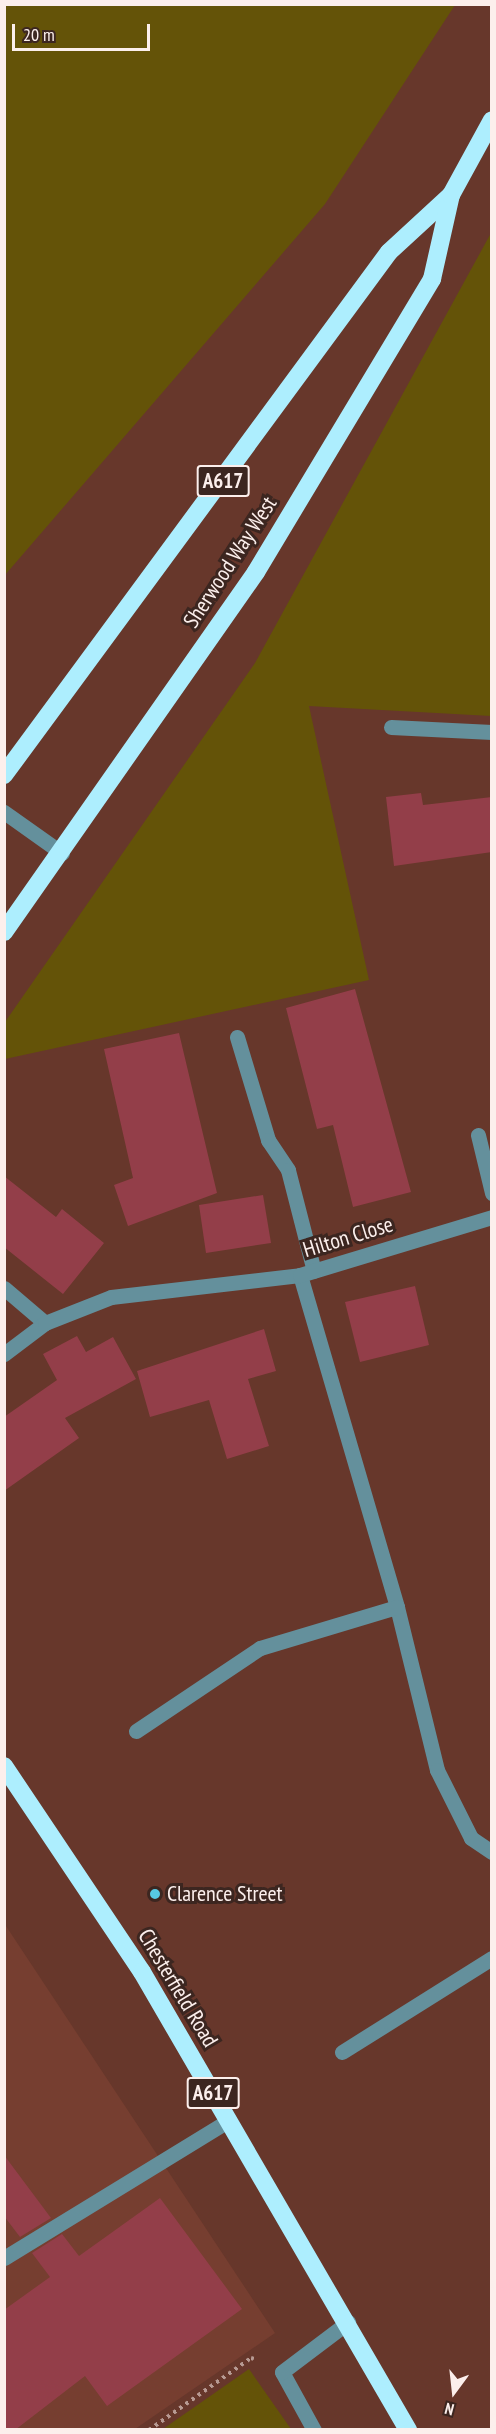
<!DOCTYPE html>
<html>
<head>
<meta charset="utf-8">
<style>
	body { margin:0 }
	#map { position:relative; width:496px; height:2434px; overflow:hidden; background:#67372b; font-family:"PT Sans Narrow",sans-serif }
	div>[style] { position:absolute }
	.built>* { inset:0; background:#763e30 }
	.green>* { inset:0; background:#645308 }
	.building>* { inset:0; background:#933e49 }
	.path>* { height:4px; margin-top:-2px; transform-origin:0; background:repeating-linear-gradient(90deg,#b79a93 0 3px,transparent 0 7.5px) }
	.minor>* { height:15px; margin:-7.5px; padding:0 7.5px; transform-origin:7.5px; border-radius:7.5px; background:#64909c }
	.highway>* { height:18px; margin:-9px; padding:0 9px; transform-origin:9px; border-radius:9px; background:#adeefe }
	.dots>* { width:16px; height:16px; translate:-50% -50%; box-sizing:border-box; border:3px solid #3c2620; border-radius:50% }
	span { translate:-50% -50%; white-space:nowrap; text-align:center; line-height:1.15; -webkit-text-stroke:6px #3c2620; paint-order:stroke }
	.shield-label span { padding:2px 4px; background:#3c2620; border:2px solid; border-radius:4px; -webkit-text-stroke-width:0 }
	.shield-label { font-size:21px; color:#fcefec; font-weight:700 }
	.street-label { font-size:22px; color:#fcefec }
	.poi-label { font-size:22px; color:#fcefec }
	.left { translate:0 -50%; text-align:left }
	.frame { position:absolute; inset:0; border:6px solid #fcefec; pointer-events:none }
	.north { position:absolute; left:424px; top:2362px; width:60px; height:60px; -webkit-text-stroke:4px #3c2620; paint-order:stroke; rotate:195deg; font-size:16px; font-weight:700; line-height:24px; text-align:center; color:#fcefec }
	.north::after { content:''; display:block; margin:auto; width:21px; height:27px; background:#fcefec; clip-path:polygon(50% 0,100% 100%,50% 72%,0 100%) }
	.scale { position:absolute; left:12px; top:24px; width:138px; height:27px; box-sizing:border-box; border:3px solid #fcefec; border-top:0; padding-left:8px; font-size:18px; line-height:21px; white-space:nowrap; color:#fcefec; -webkit-text-stroke:4px #3c2620; paint-order:stroke }
</style>
</head>
<body>
<div id="map">
	<div class="built">
		<i style="clip-path:polygon(4px 1923px,275px 2333px,135px 2429px,5px 2429px)"></i>
	</div>
	<div class="green">
		<i style="clip-path:polygon(5px 4px,455px 5px,325px 204px,5px 575px)"></i>
		<i style="clip-path:polygon(491px 233px,491px 716px,309px 706px,369px 980px,5px 1059px,5px 1022px,255px 663px)"></i>
		<i style="clip-path:polygon(249px 2369px,291px 2429px,163px 2429px)"></i>
	</div>
	<div class="building">
		<i style="clip-path:polygon(421px 793px,423px 805px,492px 797px,492px 852px,394px 866px,386px 797px)"></i>
		<i style="clip-path:polygon(355px 989px,411px 1192px,353px 1207px,333px 1125px,317px 1129px,286px 1008px)"></i>
		<i style="clip-path:polygon(179px 1033px,217px 1193px,128px 1226px,114px 1185px,133px 1178px,104px 1049px)"></i>
		<i style="clip-path:polygon(4px 1176px,56px 1217px,62px 1209px,104px 1243px,63px 1294px,4px 1247px)"></i>
		<i style="clip-path:polygon(263px 1195px,271px 1243px,206px 1253px,199px 1205px)"></i>
		<i style="clip-path:polygon(415px 1286px,429px 1345px,360px 1362px,345px 1302px)"></i>
		<i style="clip-path:polygon(264px 1329px,276px 1371px,248px 1379px,269px 1446px,227px 1459px,209px 1400px,150px 1417px,137px 1371px)"></i>
		<i style="clip-path:polygon(77px 1336px,86px 1352px,113px 1337px,136px 1379px,65px 1418px,79px 1438px,4px 1491px,4px 1417px,57px 1380px,43px 1354px)"></i>
		<i style="clip-path:polygon(4px 2155px,51px 2218px,20px 2237px,4px 2216px)"></i>
		<i style="clip-path:polygon(160px 2198px,242px 2309px,107px 2406px,85px 2376px,15px 2430px,4px 2430px,4px 2310px,50px 2277px,32px 2253px,62px 2234px,79px 2256px)"></i>
	</div>
	<div class="path">
		<i style="left:149px;top:2430px;width:125px;rotate:-35.2deg"></i>
		<i style="left:251px;top:2358px;width:3px;rotate:18deg"></i>
	</div>
	<div class="minor">
		<i style="left:391px;top:727px;width:101px;rotate:2.8deg"></i>
		<i style="left:4px;top:812px;width:71px;rotate:35.3deg"></i>
		<i style="left:237px;top:1037px;width:108px;rotate:73.2deg"></i>
		<i style="left:268px;top:1140px;width:36px;rotate:56deg"></i>
		<i style="left:288px;top:1170px;width:104px;rotate:75.6deg"></i>
		<i style="left:478px;top:1135px;width:60px;rotate:76.4deg"></i>
		<i style="left:300px;top:1275px;width:346px;rotate:73.7deg"></i>
		<i style="left:397px;top:1607px;width:168px;rotate:76.2deg"></i>
		<i style="left:437px;top:1770px;width:76px;rotate:63.4deg"></i>
		<i style="left:471px;top:1838px;width:25px;rotate:34deg"></i>
		<i style="left:4px;top:1288px;width:54px;rotate:40.5deg"></i>
		<i style="left:4px;top:1354px;width:51px;rotate:-37.1deg"></i>
		<i style="left:45px;top:1323px;width:71px;rotate:-21.5deg"></i>
		<i style="left:111px;top:1297px;width:190px;rotate:-6.6deg"></i>
		<i style="left:300px;top:1275px;width:201px;rotate:-16.8deg"></i>
		<i style="left:136px;top:1731px;width:149px;rotate:-33.8deg"></i>
		<i style="left:260px;top:1648px;width:143px;rotate:-16.7deg"></i>
		<i style="left:342px;top:2052px;width:177px;rotate:-32.1deg"></i>
		<i style="left:4px;top:2258px;width:264px;rotate:-31.5deg"></i>
		<i style="left:314px;top:2430px;width:66px;rotate:-118.9deg"></i>
		<i style="left:282px;top:2372px;width:83px;rotate:-37.1deg"></i>
	</div>
	<div class="highway">
		<i style="left:4px;top:775px;width:649px;rotate:-53.64deg"></i>
		<i style="left:389px;top:252px;width:84px;rotate:-42.6deg"></i>
		<i style="left:4px;top:932px;width:439px;rotate:-55deg"></i>
		<i style="left:256px;top:572px;width:342px;rotate:-59deg"></i>
		<i style="left:432px;top:279px;width:86px;rotate:-77.3deg"></i>
		<i style="left:451px;top:195px;width:85px;rotate:-61.3deg"></i>
		<i style="left:4px;top:1766px;width:248px;rotate:56.2deg"></i>
		<i style="left:142px;top:1972px;width:530px;rotate:59.85deg"></i>
	</div>
	<div class="dots">
		<i style="left:155px;top:1894px;background:#57c9e3"></i>
	</div>
	<div class="shield-label">
		<span style="left:223px;top:481px">A617</span>
		<span style="left:213px;top:2093px">A617</span>
	</div>
	<div class="street-label">
		<span style="left:230px;top:562px;rotate:-57deg">Sherwood Way West</span>
		<span style="left:348px;top:1237px;rotate:-17deg">Hilton Close</span>
		<span style="left:178px;top:1988px;rotate:59deg">Chesterfield Road</span>
	</div>
	<div class="poi-label">
		<span class="left" style="left:167px;top:1894px">Clarence Street</span>
	</div>
	<div class="frame"></div>
	<div class="north">N</div>
	<div class="scale">20 m</div>
</div>
</body>
</html>
